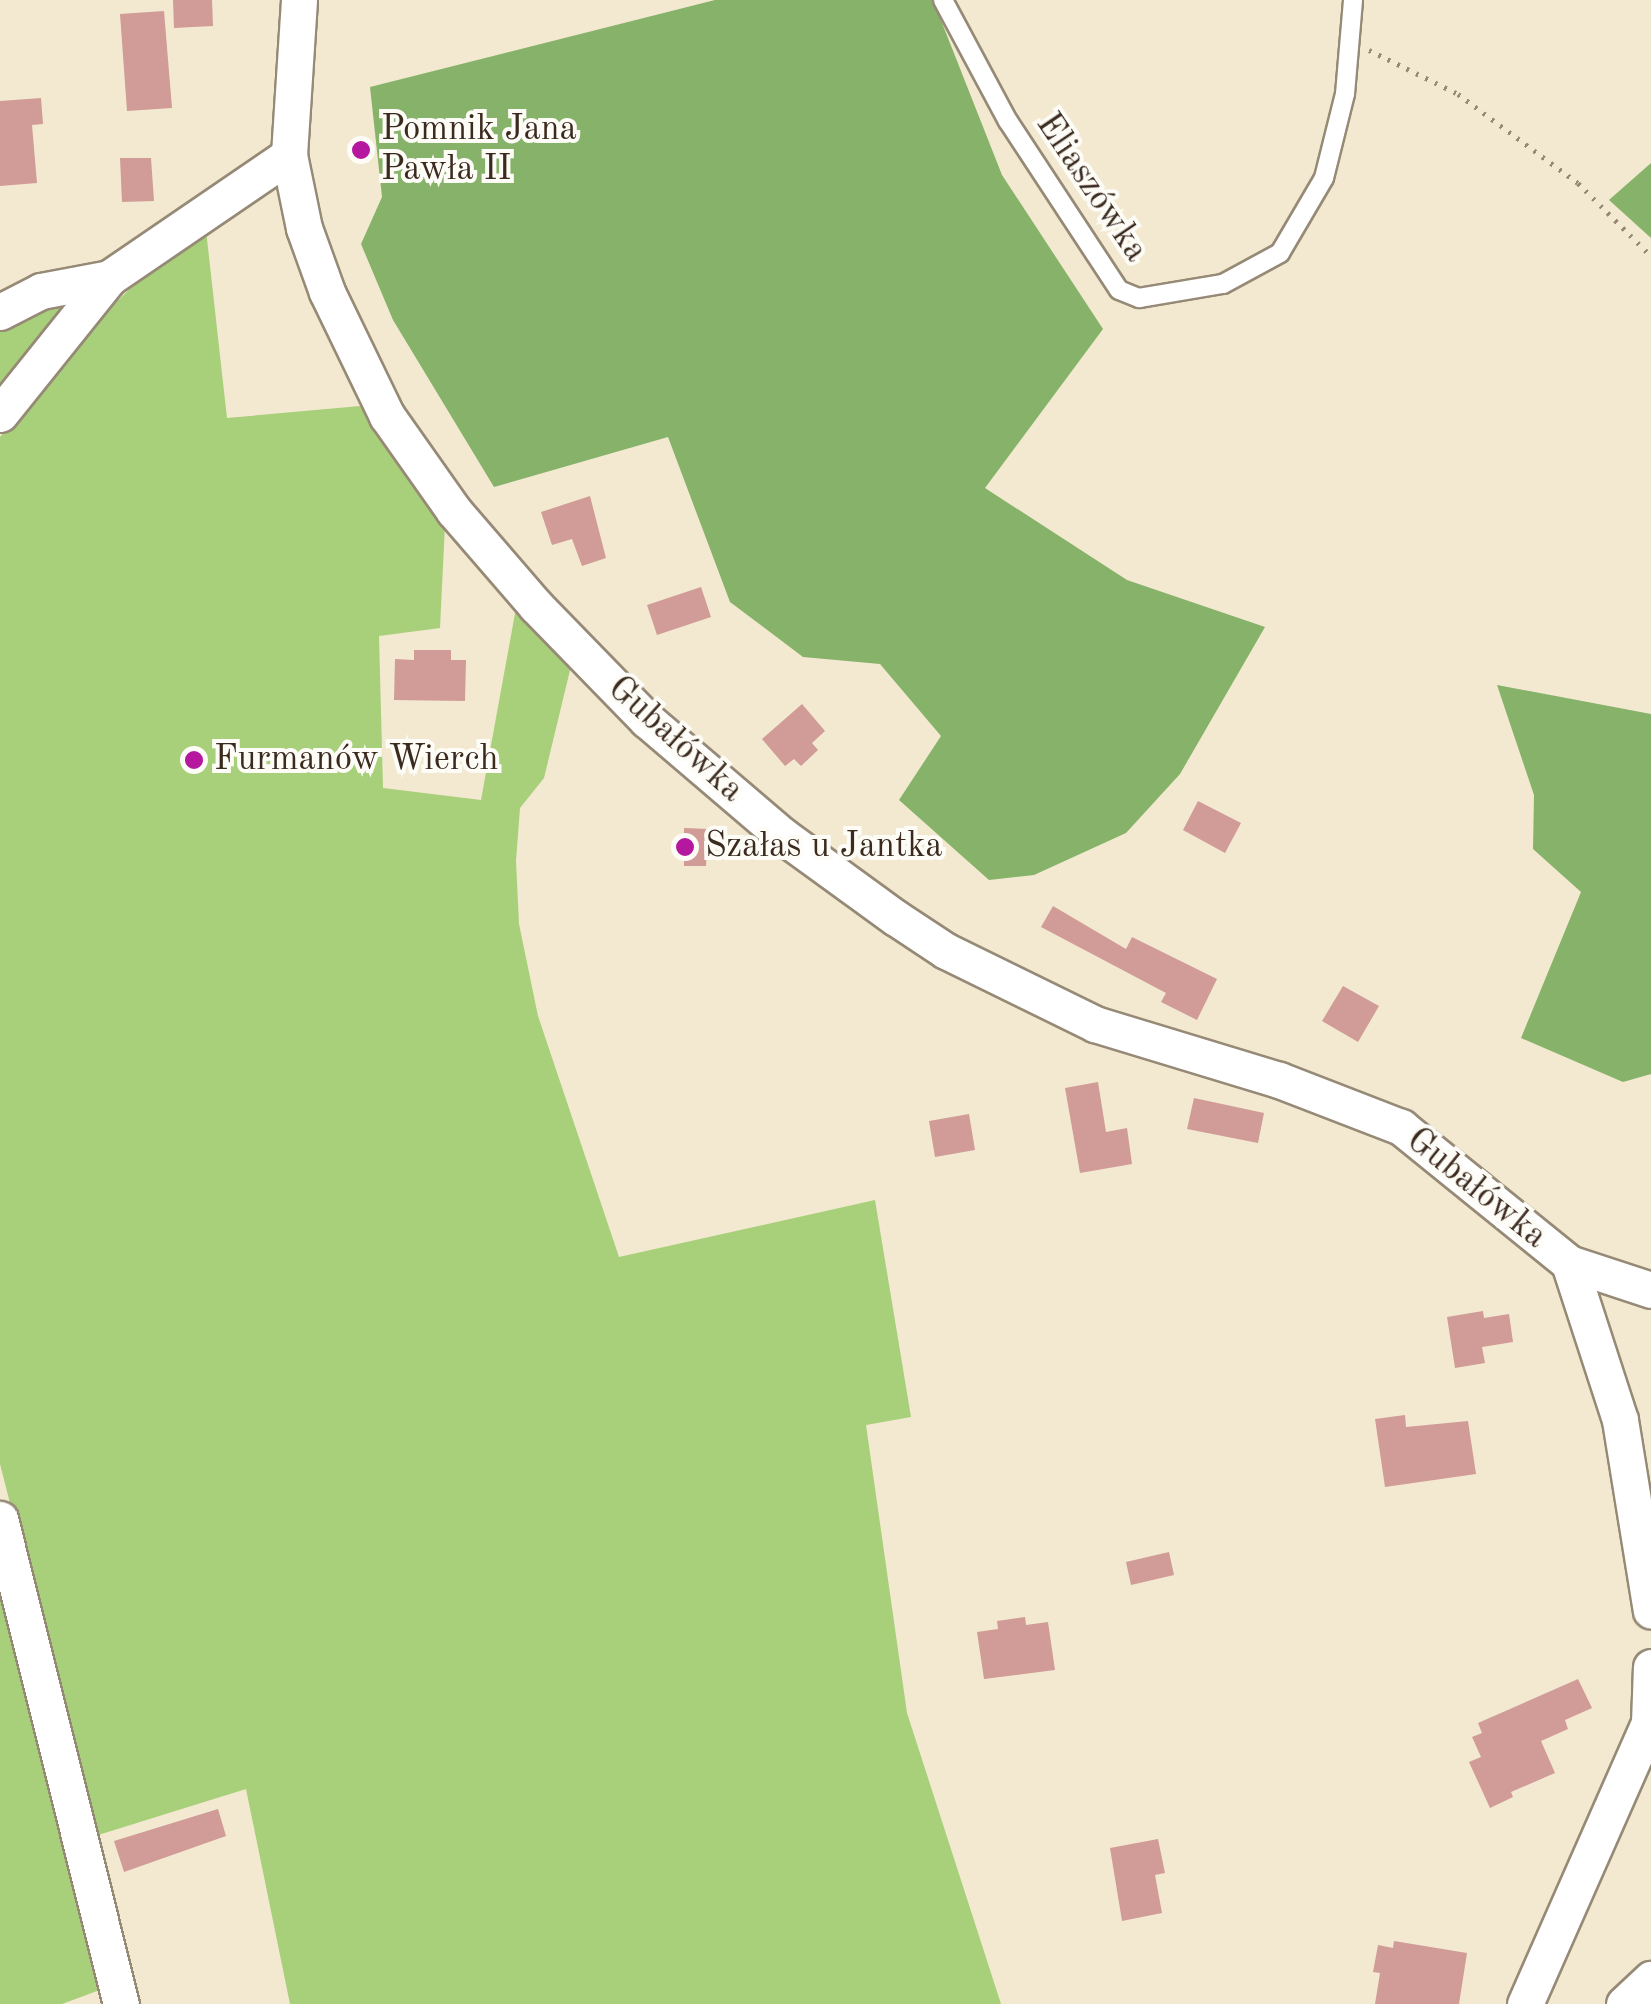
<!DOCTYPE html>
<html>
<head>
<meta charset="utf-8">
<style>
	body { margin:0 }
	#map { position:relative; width:1651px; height:2004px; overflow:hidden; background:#f2e9d0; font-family:"Old Standard TT",serif }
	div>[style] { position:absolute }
	.green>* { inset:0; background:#a8cf79 }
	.forest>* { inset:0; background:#86b269 }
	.building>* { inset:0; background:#d19b97 }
	.path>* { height:5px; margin-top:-2.5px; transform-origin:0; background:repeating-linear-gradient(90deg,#968a77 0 2.5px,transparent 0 10.5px) }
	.roads { filter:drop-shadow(2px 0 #968a77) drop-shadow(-2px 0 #968a77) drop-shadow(0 2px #968a77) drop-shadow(0 -2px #968a77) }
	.lane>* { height:18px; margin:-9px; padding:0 9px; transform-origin:9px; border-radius:9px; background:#fff }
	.street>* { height:35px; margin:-17.5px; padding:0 17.5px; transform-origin:17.5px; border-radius:17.5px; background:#fff }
	.dots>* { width:28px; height:28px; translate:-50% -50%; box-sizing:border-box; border:5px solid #fdfcf7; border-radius:50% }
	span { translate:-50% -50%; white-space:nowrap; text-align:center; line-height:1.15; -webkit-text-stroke:8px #fdfcf7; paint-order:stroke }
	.poi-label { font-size:35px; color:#3b2a1e }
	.left { translate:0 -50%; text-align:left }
	.street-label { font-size:35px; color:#3b2a1e }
</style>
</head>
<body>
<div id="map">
	<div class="green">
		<i style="clip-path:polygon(206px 230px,227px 418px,360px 406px,445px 525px,440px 628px,379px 636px,383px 788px,481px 800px,516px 608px,571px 666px,544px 778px,520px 808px,516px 861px,519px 924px,538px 1016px,619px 1257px,875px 1200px,911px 1417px,866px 1425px,907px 1713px,1001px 2004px,290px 2004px,246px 1789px,95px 1836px,0 1464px,0 437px,90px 327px,158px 262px)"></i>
		<i style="clip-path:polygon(63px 298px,64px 308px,0 383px,0 322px)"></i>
		<i style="clip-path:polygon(0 1560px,105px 1988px,62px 2004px,0 2004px)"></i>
	</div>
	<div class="forest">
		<i style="clip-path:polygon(715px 0,933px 0,1002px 175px,1103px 329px,985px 488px,1127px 580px,1265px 627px,1180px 774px,1126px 833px,1034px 875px,989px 880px,899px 800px,941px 736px,880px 664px,803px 657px,730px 602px,668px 437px,494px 487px,393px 320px,361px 244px,382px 197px,370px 87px)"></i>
		<i style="clip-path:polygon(1651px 163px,1651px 238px,1609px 200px)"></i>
		<i style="clip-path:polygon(1497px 685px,1651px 714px,1651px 1074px,1623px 1082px,1521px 1038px,1581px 892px,1533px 849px,1534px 795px)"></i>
	</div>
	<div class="building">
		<i style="clip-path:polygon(173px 0,212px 0,213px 26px,174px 28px)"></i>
		<i style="clip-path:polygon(164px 11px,172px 108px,127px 111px,120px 14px)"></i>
		<i style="clip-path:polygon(41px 98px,43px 124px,32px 125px,37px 183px,0 186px,0 101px)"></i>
		<i style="clip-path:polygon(120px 158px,151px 158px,154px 201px,122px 202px)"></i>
		<i style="clip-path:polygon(590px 496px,606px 558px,582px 566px,572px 539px,552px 545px,541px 512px)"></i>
		<i style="clip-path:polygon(701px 587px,711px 617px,657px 635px,647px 605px)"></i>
		<i style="clip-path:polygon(414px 650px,451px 650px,451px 660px,466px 660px,465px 701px,394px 700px,395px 659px,414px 660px)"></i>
		<i style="clip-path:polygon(802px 704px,825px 731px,812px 743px,818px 750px,801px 766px,794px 759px,785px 766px,762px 739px)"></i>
		<i style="clip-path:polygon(1198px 801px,1241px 823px,1225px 853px,1183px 830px)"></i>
		<i style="clip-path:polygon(684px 828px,708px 829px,706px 866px,684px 866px)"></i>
		<i style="clip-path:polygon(1053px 906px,1126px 949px,1132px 937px,1217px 979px,1197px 1020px,1161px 1002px,1166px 993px,1041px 927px)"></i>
		<i style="clip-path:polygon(1343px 986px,1379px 1006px,1358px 1042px,1322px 1021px)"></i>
		<i style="clip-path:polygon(1098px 1082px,1106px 1132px,1127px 1128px,1132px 1164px,1080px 1173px,1065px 1088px)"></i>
		<i style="clip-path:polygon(1194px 1098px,1264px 1113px,1258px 1143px,1187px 1129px)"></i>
		<i style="clip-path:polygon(969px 1114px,975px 1150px,935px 1157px,929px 1121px)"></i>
		<i style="clip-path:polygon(1483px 1311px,1484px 1318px,1509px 1314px,1513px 1342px,1482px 1347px,1485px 1363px,1455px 1368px,1447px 1317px)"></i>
		<i style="clip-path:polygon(1405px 1415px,1406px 1427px,1468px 1421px,1476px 1474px,1385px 1487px,1375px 1419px)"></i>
		<i style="clip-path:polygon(1169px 1552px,1174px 1575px,1131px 1585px,1126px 1562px)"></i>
		<i style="clip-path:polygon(1025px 1617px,1026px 1625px,1048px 1622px,1055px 1670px,984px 1679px,977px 1632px,998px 1629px,997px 1621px)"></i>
		<i style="clip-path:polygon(1578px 1679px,1592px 1708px,1565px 1720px,1568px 1729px,1541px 1741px,1555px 1773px,1511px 1792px,1513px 1797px,1490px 1808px,1469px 1762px,1481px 1757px,1472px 1737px,1482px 1733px,1478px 1723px)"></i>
		<i style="clip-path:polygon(218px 1809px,226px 1836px,124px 1872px,114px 1841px)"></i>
		<i style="clip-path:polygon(1158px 1839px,1165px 1873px,1155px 1875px,1162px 1913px,1122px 1921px,1110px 1848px)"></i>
		<i style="clip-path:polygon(1394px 1941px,1467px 1953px,1459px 2004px,1375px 2004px,1380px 1973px,1373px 1972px,1378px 1945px,1393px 1948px)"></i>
	</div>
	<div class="path">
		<i style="left:1369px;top:50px;width:99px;rotate:26.3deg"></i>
		<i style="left:1458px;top:94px;width:149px;rotate:36.6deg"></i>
		<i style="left:1578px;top:183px;width:103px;rotate:45deg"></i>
	</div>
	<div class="roads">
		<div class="lane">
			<i style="left:943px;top:0;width:137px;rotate:61.8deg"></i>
			<i style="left:1008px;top:121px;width:202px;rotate:56.7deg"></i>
			<i style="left:1119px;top:290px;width:22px;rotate:22deg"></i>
			<i style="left:1139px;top:298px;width:85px;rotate:-9.5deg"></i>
			<i style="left:1223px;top:284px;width:65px;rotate:-28.5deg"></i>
			<i style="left:1280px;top:253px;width:87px;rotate:-59.6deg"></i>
			<i style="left:1324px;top:178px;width:87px;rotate:-76deg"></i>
			<i style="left:1345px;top:94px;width:94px;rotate:-85.1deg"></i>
		</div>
		<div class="street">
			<i style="left:299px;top:0;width:155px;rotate:93.7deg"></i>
			<i style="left:289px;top:155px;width:75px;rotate:78.4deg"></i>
			<i style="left:304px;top:228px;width:68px;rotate:70.2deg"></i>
			<i style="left:327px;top:292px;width:138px;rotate:64.2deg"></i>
			<i style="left:387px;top:416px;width:116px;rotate:54.8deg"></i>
			<i style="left:454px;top:511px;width:125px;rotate:49.2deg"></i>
			<i style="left:536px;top:606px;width:159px;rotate:45.8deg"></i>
			<i style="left:647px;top:720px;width:179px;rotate:40.5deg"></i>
			<i style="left:783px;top:836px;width:140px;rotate:36deg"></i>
			<i style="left:896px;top:918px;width:60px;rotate:33.4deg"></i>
			<i style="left:946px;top:951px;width:166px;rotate:26.1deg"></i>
			<i style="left:1095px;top:1024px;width:192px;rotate:16.9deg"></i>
			<i style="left:1279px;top:1080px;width:131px;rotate:21.1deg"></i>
			<i style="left:1401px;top:1127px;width:216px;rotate:39deg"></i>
			<i style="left:1569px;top:1263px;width:165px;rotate:72deg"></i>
			<i style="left:1620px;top:1420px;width:193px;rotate:80.8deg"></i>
			<i style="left:0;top:312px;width:46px;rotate:-27.1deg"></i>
			<i style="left:41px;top:291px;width:69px;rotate:-10.8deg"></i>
			<i style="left:0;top:414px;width:174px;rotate:-51.3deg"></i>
			<i style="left:109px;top:278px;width:218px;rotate:-34.3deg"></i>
			<i style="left:1569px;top:1263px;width:86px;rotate:18.2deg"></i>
			<i style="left:0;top:1519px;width:500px;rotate:76deg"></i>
			<i style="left:1525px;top:2004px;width:307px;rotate:-66.2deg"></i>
			<i style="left:1649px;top:1723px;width:56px;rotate:-88deg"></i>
			<i style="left:1624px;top:2004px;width:37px;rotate:-43deg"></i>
		</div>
	</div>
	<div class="dots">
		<i style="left:361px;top:150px;background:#b5179e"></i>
		<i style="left:194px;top:760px;background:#b5179e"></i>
		<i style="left:685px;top:847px;background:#b5179e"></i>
	</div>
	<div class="poi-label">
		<span class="left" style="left:381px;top:150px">Pomnik Jana<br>Pawła II</span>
		<span class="left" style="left:214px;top:760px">Furmanów Wierch</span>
		<span class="left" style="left:705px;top:847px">Szałas u Jantka</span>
	</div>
	<div class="street-label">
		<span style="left:1091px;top:188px;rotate:56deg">Eliaszówka</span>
		<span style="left:675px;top:740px;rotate:42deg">Gubałówka</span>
		<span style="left:1476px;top:1189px;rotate:39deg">Gubałówka</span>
	</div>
</div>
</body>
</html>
